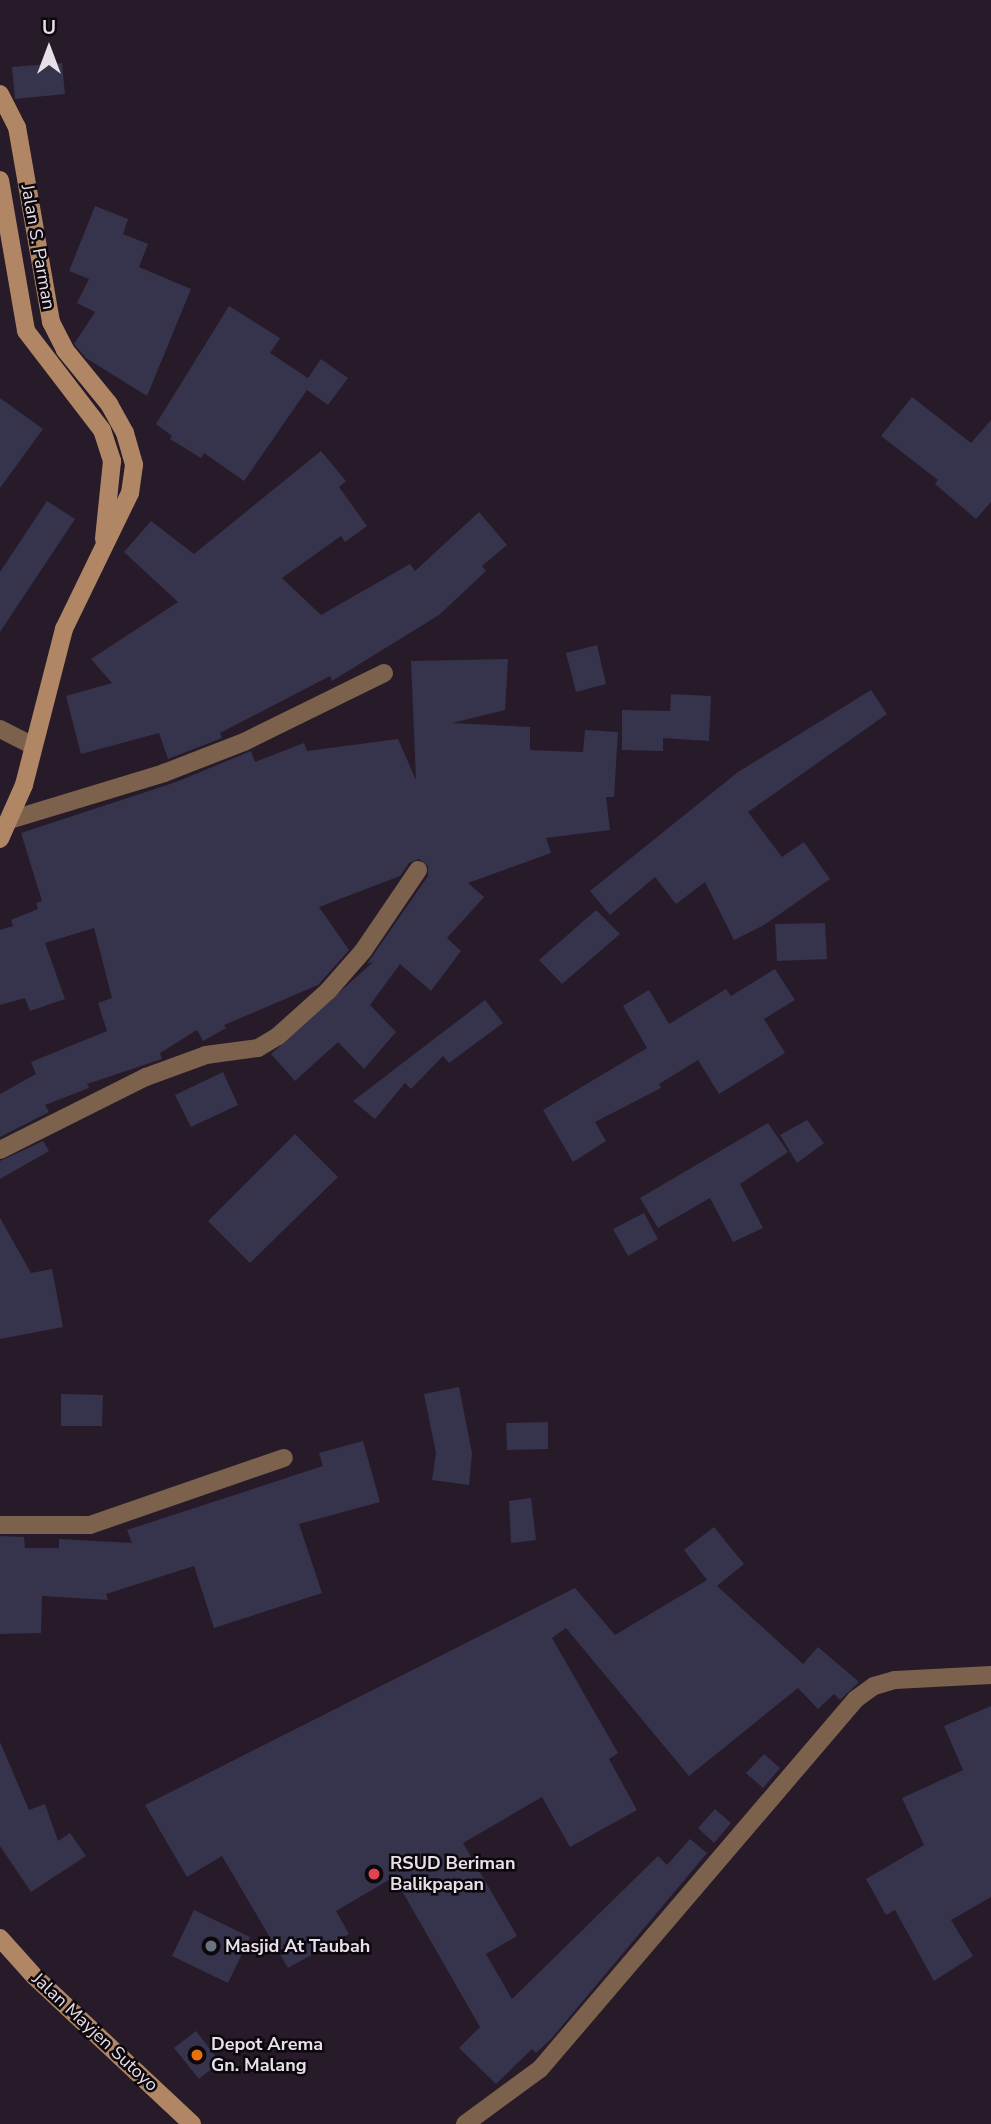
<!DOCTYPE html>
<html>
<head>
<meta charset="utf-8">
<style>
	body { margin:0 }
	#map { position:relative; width:991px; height:2124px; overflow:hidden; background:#271b29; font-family:"Nunito Sans",sans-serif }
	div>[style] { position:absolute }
	.building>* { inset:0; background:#36334c }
	.minor>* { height:18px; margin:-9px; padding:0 9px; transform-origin:9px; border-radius:9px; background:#7c614c }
	.secondary>* { height:18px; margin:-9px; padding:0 9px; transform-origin:9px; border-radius:9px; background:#b18664 }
	.dots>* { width:19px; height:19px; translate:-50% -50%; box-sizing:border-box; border:4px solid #0d080e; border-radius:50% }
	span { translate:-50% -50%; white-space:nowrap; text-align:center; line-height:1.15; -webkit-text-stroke:5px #0d080e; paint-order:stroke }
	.street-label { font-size:18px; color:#e8e0e9 }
	.poi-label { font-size:18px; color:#e8e0e9; font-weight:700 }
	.left { translate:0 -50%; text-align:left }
	.north { position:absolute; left:14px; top:14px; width:70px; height:70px; -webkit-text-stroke:5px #0d080e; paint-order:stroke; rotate:0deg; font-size:19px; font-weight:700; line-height:28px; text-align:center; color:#e8e0e9 }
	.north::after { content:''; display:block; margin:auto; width:24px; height:32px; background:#e8e0e9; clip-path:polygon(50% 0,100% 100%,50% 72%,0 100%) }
</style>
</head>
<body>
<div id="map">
	<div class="building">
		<i style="clip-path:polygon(62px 63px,65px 94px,15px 99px,12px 67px)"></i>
		<i style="clip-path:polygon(95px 206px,128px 219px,123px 234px,148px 244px,139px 267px,191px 289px,147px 396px,86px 358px,74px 344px,95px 312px,77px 303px,89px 279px,69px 271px)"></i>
		<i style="clip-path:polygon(229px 306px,280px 338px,270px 353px,308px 378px,321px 359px,348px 378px,328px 405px,307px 390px,244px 481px,204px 453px,201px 458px,170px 439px,172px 436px,156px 424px)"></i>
		<i style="clip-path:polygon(912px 397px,971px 443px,991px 420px,991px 502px,976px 519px,935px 484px,938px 480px,881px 436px)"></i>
		<i style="clip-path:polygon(0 398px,43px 429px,0 488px)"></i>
		<i style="clip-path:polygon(321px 451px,346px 481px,339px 487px,367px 526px,345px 542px,341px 536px,282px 578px,321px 615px,410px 564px,415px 571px,479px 512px,507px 545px,482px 566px,486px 571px,439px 615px,332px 681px,330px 676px,220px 733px,222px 738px,168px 759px,159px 733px,81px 754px,66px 696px,112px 683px,91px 659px,178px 602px,124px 552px,151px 521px,194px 554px)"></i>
		<i style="clip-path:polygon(47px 501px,75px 519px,0 632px,0 572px)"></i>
		<i style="clip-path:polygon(597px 645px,606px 684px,576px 692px,566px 653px)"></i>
		<i style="clip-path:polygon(508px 659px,505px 710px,452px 723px,530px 727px,530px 750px,583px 752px,585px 730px,618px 732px,614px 797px,606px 797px,610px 830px,546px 838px,551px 853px,468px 883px,484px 897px,447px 938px,461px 951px,431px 991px,400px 964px,370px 1005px,396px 1032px,364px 1069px,338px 1042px,295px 1081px,271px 1054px,374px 961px,367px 964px,428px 876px,428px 866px,419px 859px,409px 863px,400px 876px,319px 907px,349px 950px,318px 985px,224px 1025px,226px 1028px,203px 1041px,197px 1030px,160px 1053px,162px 1059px,87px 1084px,89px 1088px,45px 1105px,49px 1112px,0 1137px,0 1094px,36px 1074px,31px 1062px,107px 1031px,98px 1003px,112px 998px,94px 928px,45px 943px,65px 999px,30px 1011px,25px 998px,0 1005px,0 930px,13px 926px,11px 920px,38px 909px,36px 903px,42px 901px,21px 833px,176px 782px,251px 751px,255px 762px,304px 743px,307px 751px,398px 739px,416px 780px,411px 661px)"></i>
		<i style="clip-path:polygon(871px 690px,887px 714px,748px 812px,782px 857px,804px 842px,830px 879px,764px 925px,734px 940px,705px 882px,676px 904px,655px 877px,610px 915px,590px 891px,738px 772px)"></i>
		<i style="clip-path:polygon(671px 694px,711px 696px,709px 741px,663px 738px,663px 751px,622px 750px,622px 710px,670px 711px)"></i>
		<i style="clip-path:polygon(596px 910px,620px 934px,562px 984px,539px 960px)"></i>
		<i style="clip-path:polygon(825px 923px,827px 959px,777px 961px,775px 924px)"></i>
		<i style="clip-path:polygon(775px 969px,795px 1000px,764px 1019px,785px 1053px,719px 1094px,698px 1060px,659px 1084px,661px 1088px,595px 1122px,606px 1141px,573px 1162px,543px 1110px,647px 1048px,623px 1006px,649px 990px,669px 1024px,726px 989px,731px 996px)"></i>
		<i style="clip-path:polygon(485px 1000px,503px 1023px,449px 1063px,443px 1056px,411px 1089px,405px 1083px,375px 1119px,353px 1101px)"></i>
		<i style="clip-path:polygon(223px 1072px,238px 1105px,191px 1127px,175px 1095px)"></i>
		<i style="clip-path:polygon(807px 1120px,824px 1143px,797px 1163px,780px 1135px)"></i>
		<i style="clip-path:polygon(768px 1123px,788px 1152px,740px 1184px,763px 1228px,733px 1242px,710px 1198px,658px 1228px,640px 1198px)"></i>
		<i style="clip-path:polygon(295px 1134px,338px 1177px,250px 1263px,208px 1221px)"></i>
		<i style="clip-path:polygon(43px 1141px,49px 1151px,0 1179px,0 1161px)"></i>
		<i style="clip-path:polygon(644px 1213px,658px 1239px,628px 1256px,613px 1229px)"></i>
		<i style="clip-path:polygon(0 1218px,31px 1273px,52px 1269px,63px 1327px,0 1339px)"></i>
		<i style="clip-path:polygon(459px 1387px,472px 1453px,469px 1485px,432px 1480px,436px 1453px,424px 1394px)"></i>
		<i style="clip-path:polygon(61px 1394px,103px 1395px,102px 1426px,61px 1426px)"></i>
		<i style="clip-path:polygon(548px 1422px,548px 1449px,507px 1450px,506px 1423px)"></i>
		<i style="clip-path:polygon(363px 1441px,380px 1502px,299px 1524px,322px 1593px,214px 1628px,194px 1566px,106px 1594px,108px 1600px,42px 1596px,41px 1633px,0 1634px,0 1536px,24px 1537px,25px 1548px,59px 1548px,59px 1539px,132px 1543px,127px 1530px,323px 1466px,319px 1453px)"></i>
		<i style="clip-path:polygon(531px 1498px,536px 1540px,511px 1543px,509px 1501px)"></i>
		<i style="clip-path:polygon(714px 1527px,744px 1564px,717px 1586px,803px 1664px,818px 1647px,859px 1682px,840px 1700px,834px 1694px,818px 1709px,798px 1688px,689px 1776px,566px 1628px,552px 1638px,618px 1753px,609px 1759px,637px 1810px,570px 1847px,542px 1797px,463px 1843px,517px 1936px,486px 1954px,512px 1999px,658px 1856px,667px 1865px,690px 1839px,707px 1853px,551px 2039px,536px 2053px,532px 2049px,496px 2084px,459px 2048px,480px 2027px,394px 1877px,336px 1911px,349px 1934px,288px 1968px,222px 1856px,187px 1877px,145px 1805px,575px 1588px,615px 1635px,707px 1580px,684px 1550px)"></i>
		<i style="clip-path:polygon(991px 1706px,991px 1897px,951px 1920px,973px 1956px,934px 1981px,895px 1910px,886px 1915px,866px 1879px,924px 1845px,902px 1798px,963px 1770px,944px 1726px)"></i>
		<i style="clip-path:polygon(0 1742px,29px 1810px,45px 1804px,58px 1841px,70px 1833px,86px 1856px,31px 1892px,0 1846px)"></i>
		<i style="clip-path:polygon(764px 1754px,780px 1768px,763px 1788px,746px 1773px)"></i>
		<i style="clip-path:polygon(715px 1809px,731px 1823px,714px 1843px,698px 1828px)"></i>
		<i style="clip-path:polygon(194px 1910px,250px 1937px,228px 1983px,172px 1956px)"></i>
		<i style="clip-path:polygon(196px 2031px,220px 2062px,199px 2079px,174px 2048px)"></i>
	</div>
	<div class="minor">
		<i style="left:0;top:729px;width:36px;rotate:27deg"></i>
		<i style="left:13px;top:819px;width:158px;rotate:-16.9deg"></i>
		<i style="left:164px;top:773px;width:86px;rotate:-21.2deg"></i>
		<i style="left:244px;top:742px;width:156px;rotate:-26.2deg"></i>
		<i style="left:0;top:1150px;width:163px;rotate:-26.6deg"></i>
		<i style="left:146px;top:1077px;width:64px;rotate:-20.1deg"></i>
		<i style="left:206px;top:1055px;width:52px;rotate:-7.7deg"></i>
		<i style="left:258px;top:1048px;width:23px;rotate:-31deg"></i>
		<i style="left:278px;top:1036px;width:67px;rotate:-42deg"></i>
		<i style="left:328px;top:991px;width:53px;rotate:-48.8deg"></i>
		<i style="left:363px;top:951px;width:98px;rotate:-55.8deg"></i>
		<i style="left:0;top:1525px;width:90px"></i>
		<i style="left:90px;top:1525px;width:205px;rotate:-19.1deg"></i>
		<i style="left:465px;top:2124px;width:93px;rotate:-36.3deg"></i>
		<i style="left:540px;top:2069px;width:487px;rotate:-49.5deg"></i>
		<i style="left:856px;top:1699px;width:22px;rotate:-36deg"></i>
		<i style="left:874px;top:1686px;width:22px;rotate:-16deg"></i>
		<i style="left:895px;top:1680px;width:96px;rotate:-3deg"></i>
	</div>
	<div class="secondary">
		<i style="left:0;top:94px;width:37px;rotate:63deg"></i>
		<i style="left:17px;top:127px;width:198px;rotate:80.1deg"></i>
		<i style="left:51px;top:322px;width:31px;rotate:63deg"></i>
		<i style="left:65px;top:350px;width:70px;rotate:50.8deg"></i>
		<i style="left:109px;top:404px;width:33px;rotate:61deg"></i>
		<i style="left:125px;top:433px;width:33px;rotate:74deg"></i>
		<i style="left:134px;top:465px;width:28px;rotate:98deg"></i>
		<i style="left:130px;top:493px;width:151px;rotate:115.9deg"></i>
		<i style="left:64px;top:629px;width:161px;rotate:104.4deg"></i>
		<i style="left:24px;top:785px;width:59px;rotate:114deg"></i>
		<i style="left:0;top:180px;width:153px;rotate:80.2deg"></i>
		<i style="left:26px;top:331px;width:125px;rotate:52.5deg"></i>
		<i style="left:102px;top:430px;width:33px;rotate:72deg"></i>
		<i style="left:112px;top:461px;width:78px;rotate:95.9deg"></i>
		<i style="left:0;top:1938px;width:52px;rotate:48.1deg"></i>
		<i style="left:35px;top:1977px;width:215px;rotate:43.1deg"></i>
	</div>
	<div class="dots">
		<i style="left:374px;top:1874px;background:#e0444e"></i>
		<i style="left:211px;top:1946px;background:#6b7280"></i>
		<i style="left:197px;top:2055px;background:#e8710a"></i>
	</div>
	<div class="street-label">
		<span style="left:38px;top:247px;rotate:80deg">Jalan S. Parman</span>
		<span style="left:95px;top:2032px;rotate:43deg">Jalan Mayjen Sutoyo</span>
	</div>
	<div class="poi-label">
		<span class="left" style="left:390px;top:1874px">RSUD Beriman<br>Balikpapan</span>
		<span class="left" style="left:225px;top:1946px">Masjid At Taubah</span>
		<span class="left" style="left:211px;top:2055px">Depot Arema<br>Gn. Malang</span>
	</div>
	<div class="north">U</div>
</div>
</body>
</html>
